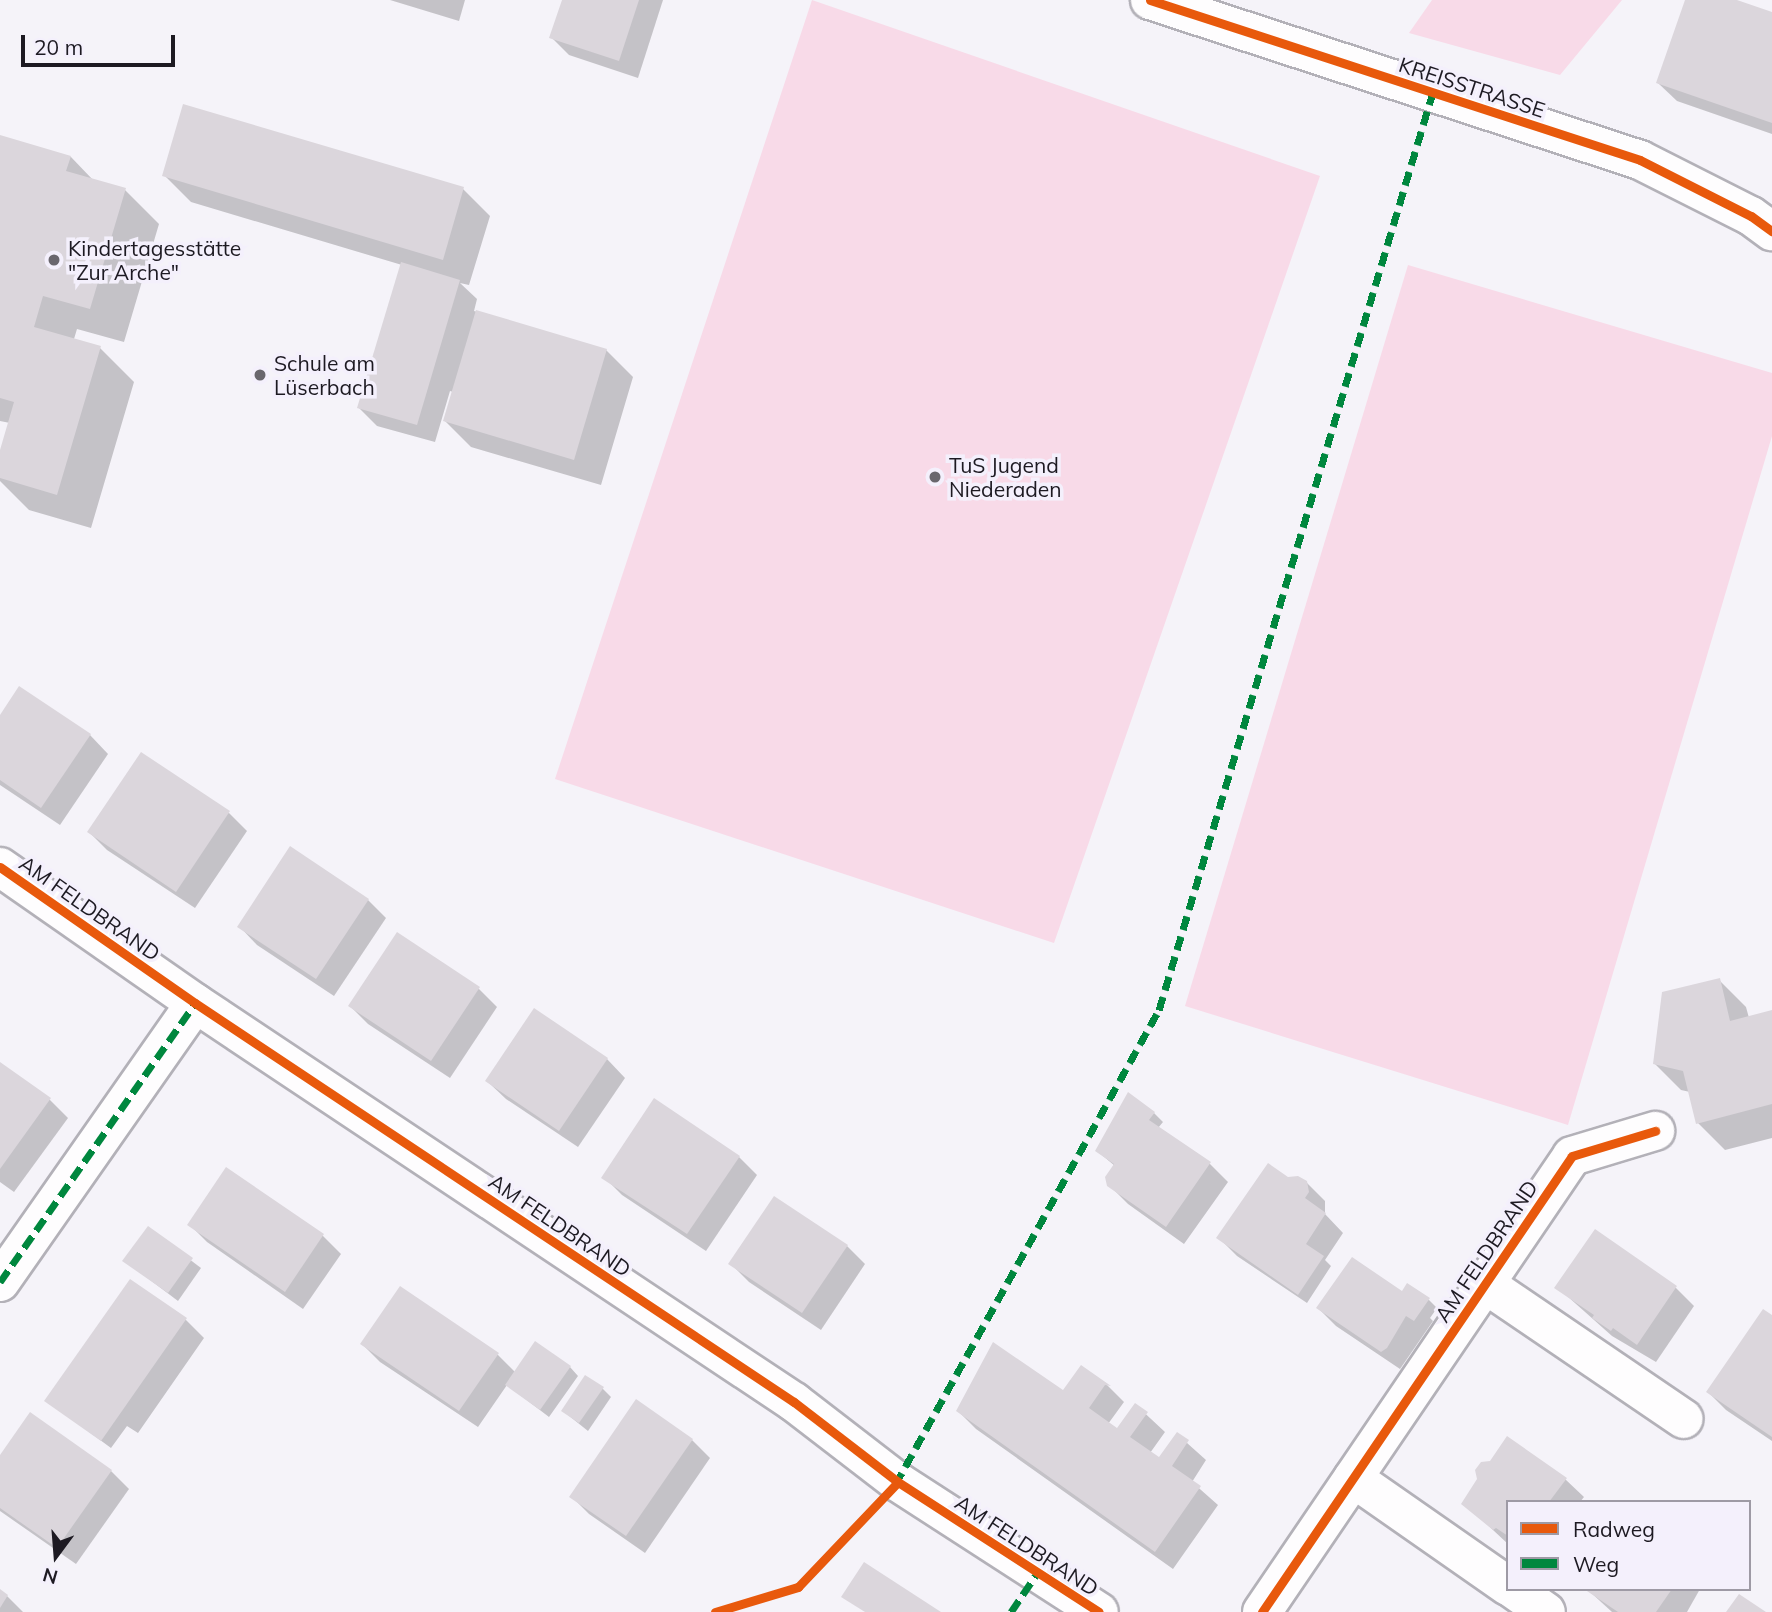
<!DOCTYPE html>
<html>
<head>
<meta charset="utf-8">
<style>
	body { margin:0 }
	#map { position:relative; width:1772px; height:1612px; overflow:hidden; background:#f5f3f9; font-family:Mulish,sans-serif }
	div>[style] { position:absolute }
	.green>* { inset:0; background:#f8dae8 }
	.shadow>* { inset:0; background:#0003 }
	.building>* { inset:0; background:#dbd6dc }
	.roads { filter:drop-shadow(2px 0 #b3b1b8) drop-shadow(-2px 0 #b3b1b8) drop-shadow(0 2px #b3b1b8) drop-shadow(0 -2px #b3b1b8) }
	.minor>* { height:38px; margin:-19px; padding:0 19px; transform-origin:19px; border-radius:19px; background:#fefdfe }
	.quiet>* { height:7px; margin-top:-3.5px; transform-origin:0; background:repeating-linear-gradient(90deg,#00873e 0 14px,transparent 0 21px) }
	.cycleway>* { height:9px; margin:-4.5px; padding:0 4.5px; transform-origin:4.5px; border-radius:4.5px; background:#e8590c }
	.dots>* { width:19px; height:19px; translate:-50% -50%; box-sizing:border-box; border:4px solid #f4f0fc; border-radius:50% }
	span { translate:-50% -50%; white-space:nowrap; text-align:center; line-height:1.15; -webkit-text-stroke:7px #f4f0fc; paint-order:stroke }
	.street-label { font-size:21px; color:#1d1a22 }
	.poi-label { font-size:21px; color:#1d1a22 }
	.left { translate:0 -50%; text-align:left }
	.legend { position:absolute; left:1506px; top:1500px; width:245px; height:91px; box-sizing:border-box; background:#f4f0fc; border:2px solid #9e9aa5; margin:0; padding:9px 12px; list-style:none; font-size:21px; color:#1d1a22 }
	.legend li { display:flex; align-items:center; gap:14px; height:35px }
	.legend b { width:35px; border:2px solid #9e9aa5 }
	.north { position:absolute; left:21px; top:1521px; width:70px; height:70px; -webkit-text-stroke:5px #f4f0fc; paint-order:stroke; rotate:196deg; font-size:19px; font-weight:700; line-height:28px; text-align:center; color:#1d1a22 }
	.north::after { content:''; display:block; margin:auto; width:24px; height:32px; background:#1d1a22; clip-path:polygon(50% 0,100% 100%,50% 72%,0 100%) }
	.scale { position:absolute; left:21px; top:35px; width:154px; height:32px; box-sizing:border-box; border:4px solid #1d1a22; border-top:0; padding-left:9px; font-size:21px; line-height:24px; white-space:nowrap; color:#1d1a22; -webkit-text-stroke:5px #f4f0fc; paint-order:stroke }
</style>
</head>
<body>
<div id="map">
	<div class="green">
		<i style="clip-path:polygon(812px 0,1320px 176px,1054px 943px,555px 779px)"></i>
		<i style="clip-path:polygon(1432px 0,1622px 0,1560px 75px,1409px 33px)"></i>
		<i style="clip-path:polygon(1408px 265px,1772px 373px,1772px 436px,1568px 1125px,1185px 1006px)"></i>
	</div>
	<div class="shadow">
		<i style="clip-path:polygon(390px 0,465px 0,459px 21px)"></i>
		<i style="clip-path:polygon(563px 0,663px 0,638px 78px,569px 55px,551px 37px)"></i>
		<i style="clip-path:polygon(1687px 0,1731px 0,1772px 14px,1772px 134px,1677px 101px,1658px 83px)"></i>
		<i style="clip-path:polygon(0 136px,71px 157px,94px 181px,125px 190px,159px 224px,124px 342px,77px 329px,74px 339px,100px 348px,134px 382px,91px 528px,29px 510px,0 481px,0 457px,10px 423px,0 421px)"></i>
		<i style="clip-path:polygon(164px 175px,463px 189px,490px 216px,469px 285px,460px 283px,477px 299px,474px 311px,606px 350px,633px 377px,601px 485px,471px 447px,445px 421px,453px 392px,450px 391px,435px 442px,377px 426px,359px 408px,402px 265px,191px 202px)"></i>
		<i style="clip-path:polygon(0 718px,90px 735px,108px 754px,60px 825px,0 785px)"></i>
		<i style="clip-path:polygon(229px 813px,247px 831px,195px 908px,107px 850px,89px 832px)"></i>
		<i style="clip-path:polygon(368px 900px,386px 918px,334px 996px,257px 945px,239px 926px)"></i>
		<i style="clip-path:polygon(1719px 980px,1746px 1007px,1749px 1018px,1772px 1012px,1772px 1138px,1725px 1150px,1698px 1123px,1690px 1092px,1681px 1090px,1655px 1064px)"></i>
		<i style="clip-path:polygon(479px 989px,497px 1007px,450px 1078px,368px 1024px,350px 1006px)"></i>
		<i style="clip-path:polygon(607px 1059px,625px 1078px,578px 1147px,506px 1099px,487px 1081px)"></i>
		<i style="clip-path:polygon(0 1064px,50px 1100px,68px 1118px,14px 1192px,0 1182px)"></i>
		<i style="clip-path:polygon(1154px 1113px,1163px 1122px,1158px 1128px,1210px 1164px,1228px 1182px,1184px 1244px,1128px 1204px,1109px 1185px,1115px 1166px,1097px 1151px)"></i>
		<i style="clip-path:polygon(739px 1157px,757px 1175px,706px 1251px,622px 1195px,604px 1177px)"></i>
		<i style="clip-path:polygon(226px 1170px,323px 1236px,341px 1254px,303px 1309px,207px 1242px,189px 1224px)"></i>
		<i style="clip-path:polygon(1288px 1178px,1306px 1182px,1325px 1201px,1325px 1214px,1343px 1233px,1325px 1260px,1331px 1266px,1307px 1303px,1237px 1256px,1219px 1238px)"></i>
		<i style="clip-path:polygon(148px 1228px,201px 1268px,178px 1301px,125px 1261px)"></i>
		<i style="clip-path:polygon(847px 1246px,865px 1264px,821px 1330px,749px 1282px,731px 1264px)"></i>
		<i style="clip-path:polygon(130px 1281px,186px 1320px,204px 1338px,138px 1433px,127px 1426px,111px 1448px,47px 1401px)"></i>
		<i style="clip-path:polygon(1557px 1287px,1676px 1288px,1694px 1306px,1656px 1362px,1612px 1336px)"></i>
		<i style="clip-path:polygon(1429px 1300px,1437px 1308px,1430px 1318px,1433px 1321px,1400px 1369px,1336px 1326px,1318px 1308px)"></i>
		<i style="clip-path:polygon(1772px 1317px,1772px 1441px,1726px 1410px,1708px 1392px)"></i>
		<i style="clip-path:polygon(362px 1344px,498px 1355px,516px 1373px,570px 1367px,578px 1376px,549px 1417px,507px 1385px,478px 1427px,380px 1362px)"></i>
		<i style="clip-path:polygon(1106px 1384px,1124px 1402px,1108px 1424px,1118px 1431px,1136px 1405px,1165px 1432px,1150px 1453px,1160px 1459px,1177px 1434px,1206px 1460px,1192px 1482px,1218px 1505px,1173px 1569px,976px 1429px,958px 1411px)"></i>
		<i style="clip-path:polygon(602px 1388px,611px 1397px,588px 1431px,563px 1411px)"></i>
		<i style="clip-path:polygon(692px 1440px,710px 1458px,645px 1553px,589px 1514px,571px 1496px)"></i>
		<i style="clip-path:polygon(0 1458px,111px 1471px,129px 1489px,76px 1564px,0 1511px)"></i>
		<i style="clip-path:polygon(1565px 1479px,1584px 1497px,1580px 1502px,1508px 1502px,1508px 1544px,1464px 1503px)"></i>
		<i style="clip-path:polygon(1700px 1589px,1687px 1612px,1612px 1612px,1588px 1590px)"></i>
		<i style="clip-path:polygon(0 1591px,7px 1596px,23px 1612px,0 1612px)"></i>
	</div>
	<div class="building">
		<i style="clip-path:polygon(562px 0,639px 0,619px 61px,549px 38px)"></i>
		<i style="clip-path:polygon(1685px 0,1737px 0,1772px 12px,1772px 123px,1656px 83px)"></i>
		<i style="clip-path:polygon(183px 104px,464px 187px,443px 260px,162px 176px)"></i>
		<i style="clip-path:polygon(0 135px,71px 156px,66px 171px,126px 188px,90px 309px,43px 296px,34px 327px,101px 346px,57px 495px,0 478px,0 450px,14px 402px,0 398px)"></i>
		<i style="clip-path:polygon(401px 262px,460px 280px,417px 425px,357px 408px)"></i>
		<i style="clip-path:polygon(476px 310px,607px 349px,574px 460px,443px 421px)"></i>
		<i style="clip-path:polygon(19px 686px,91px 734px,41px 808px,0 780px,0 715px)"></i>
		<i style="clip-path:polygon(141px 752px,230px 811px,176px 892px,87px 832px)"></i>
		<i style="clip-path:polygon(290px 846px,369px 899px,316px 979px,237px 927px)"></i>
		<i style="clip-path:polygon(397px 932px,480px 987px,431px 1061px,348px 1006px)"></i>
		<i style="clip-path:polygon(1720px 978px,1730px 1021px,1772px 1010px,1772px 1104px,1696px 1124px,1683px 1071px,1653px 1064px,1662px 992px)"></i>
		<i style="clip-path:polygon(534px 1008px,608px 1058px,559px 1131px,485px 1081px)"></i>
		<i style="clip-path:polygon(0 1062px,51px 1098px,0 1169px)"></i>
		<i style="clip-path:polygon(1128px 1092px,1155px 1112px,1149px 1120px,1211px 1162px,1166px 1227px,1107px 1186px,1105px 1177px,1114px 1164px,1095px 1151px)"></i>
		<i style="clip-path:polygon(654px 1098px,740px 1156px,687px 1234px,601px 1178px)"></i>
		<i style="clip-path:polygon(1268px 1163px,1288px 1177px,1298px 1176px,1307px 1181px,1309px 1192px,1305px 1198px,1326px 1213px,1306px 1244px,1324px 1256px,1298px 1295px,1216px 1238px)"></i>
		<i style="clip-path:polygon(226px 1167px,324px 1234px,285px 1292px,187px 1225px)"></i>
		<i style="clip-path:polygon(774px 1196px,848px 1245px,802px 1313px,728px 1264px)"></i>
		<i style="clip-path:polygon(148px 1226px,193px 1258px,168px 1293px,122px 1261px)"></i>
		<i style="clip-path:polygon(1595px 1229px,1677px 1286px,1637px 1345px,1613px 1328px,1611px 1331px,1592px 1318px,1594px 1315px,1554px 1288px)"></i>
		<i style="clip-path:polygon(1352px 1257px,1402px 1291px,1407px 1283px,1430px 1298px,1414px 1321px,1406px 1316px,1387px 1348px,1381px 1352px,1316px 1308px)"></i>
		<i style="clip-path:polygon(130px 1279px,187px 1318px,101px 1441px,44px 1401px)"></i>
		<i style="clip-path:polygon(400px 1286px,499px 1353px,459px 1411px,360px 1344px)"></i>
		<i style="clip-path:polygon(1763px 1309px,1772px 1315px,1772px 1437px,1706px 1392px)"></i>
		<i style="clip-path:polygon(535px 1341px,571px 1366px,540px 1410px,505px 1385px)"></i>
		<i style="clip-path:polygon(993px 1342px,1063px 1390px,1081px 1365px,1111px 1386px,1105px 1385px,1089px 1408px,1117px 1428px,1135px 1403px,1148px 1412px,1130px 1437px,1159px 1457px,1177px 1432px,1189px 1440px,1172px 1466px,1201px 1486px,1155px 1552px,956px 1411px)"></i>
		<i style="clip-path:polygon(585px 1375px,604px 1387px,579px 1423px,561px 1411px)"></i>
		<i style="clip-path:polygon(636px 1399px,693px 1439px,626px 1536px,569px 1497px)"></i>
		<i style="clip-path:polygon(30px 1412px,112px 1470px,57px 1548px,0 1508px,0 1455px)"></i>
		<i style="clip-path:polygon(1507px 1436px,1567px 1478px,1549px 1502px,1508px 1502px,1508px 1536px,1496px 1528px,1493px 1530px,1461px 1504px,1477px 1479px,1475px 1470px,1481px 1462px,1490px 1461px)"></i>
		<i style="clip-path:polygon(864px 1562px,941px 1612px,865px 1612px,841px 1597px)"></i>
		<i style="clip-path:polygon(0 1589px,8px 1595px,0 1608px)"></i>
		<i style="clip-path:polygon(1584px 1589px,1672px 1589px,1656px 1612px,1618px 1612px)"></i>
		<i style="clip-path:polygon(1739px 1594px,1766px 1612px,1726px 1612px)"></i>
	</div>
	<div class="roads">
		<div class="minor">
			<i style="left:1150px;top:0;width:515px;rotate:18.08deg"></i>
			<i style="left:1640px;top:160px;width:124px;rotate:26.8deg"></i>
			<i style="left:1751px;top:216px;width:26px;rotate:36deg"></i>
			<i style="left:0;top:867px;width:238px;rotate:34.9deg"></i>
			<i style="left:195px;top:1003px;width:720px;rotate:33.67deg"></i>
			<i style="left:794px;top:1402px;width:131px;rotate:37.6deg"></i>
			<i style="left:898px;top:1482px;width:239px;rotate:32.9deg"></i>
			<i style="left:0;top:1282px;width:340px;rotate:-55deg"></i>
			<i style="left:1485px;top:1284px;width:240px;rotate:34.2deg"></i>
			<i style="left:1353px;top:1478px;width:189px;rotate:34.9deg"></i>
			<i style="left:1513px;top:1589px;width:40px;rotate:34.9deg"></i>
			<i style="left:1262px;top:1612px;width:551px;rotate:-55.79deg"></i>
			<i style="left:1572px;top:1156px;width:87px;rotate:-16.8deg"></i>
		</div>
	</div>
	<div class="quiet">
		<i style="left:0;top:1282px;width:340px;rotate:-55deg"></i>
		<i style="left:895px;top:1485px;width:543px;rotate:-60.94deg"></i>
		<i style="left:1159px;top:1010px;width:958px;rotate:-73.38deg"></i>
		<i style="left:1011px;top:1612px;width:48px;rotate:-56deg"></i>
	</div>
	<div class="cycleway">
		<i style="left:1150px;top:0;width:515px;rotate:18.08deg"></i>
		<i style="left:1640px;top:160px;width:124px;rotate:26.8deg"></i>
		<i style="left:1751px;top:216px;width:26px;rotate:36deg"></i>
		<i style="left:0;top:867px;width:238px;rotate:34.9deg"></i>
		<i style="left:195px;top:1003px;width:720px;rotate:33.67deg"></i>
		<i style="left:794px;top:1402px;width:131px;rotate:37.6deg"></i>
		<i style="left:898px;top:1482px;width:239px;rotate:32.9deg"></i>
		<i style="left:715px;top:1612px;width:87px;rotate:-16.8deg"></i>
		<i style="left:798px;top:1587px;width:145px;rotate:-46.4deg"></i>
		<i style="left:1262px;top:1612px;width:551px;rotate:-55.79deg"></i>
		<i style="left:1572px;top:1156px;width:87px;rotate:-16.8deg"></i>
	</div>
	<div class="dots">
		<i style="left:54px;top:260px;background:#69666d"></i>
		<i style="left:260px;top:375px;background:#69666d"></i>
		<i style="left:935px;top:477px;background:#69666d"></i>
	</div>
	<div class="street-label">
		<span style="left:1472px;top:87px;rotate:18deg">KREISSTRASSE</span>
		<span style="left:90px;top:908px;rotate:35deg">AM FELDBRAND</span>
		<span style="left:560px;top:1225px;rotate:34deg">AM FELDBRAND</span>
		<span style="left:1486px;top:1251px;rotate:-56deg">AM FELDBRAND</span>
		<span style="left:1027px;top:1545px;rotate:33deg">AM FELDBRAND</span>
	</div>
	<div class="poi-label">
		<span class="left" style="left:68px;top:260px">Kindertagesstätte<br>"Zur Arche"</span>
		<span class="left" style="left:274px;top:375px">Schule am<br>Lüserbach</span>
		<span class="left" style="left:949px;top:477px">TuS Jugend<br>Niederaden</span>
	</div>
	<ul class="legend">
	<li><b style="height:9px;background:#e8590c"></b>Radweg</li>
	<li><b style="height:9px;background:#00873e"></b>Weg</li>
	</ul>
	<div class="north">N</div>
	<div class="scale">20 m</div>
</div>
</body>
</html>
